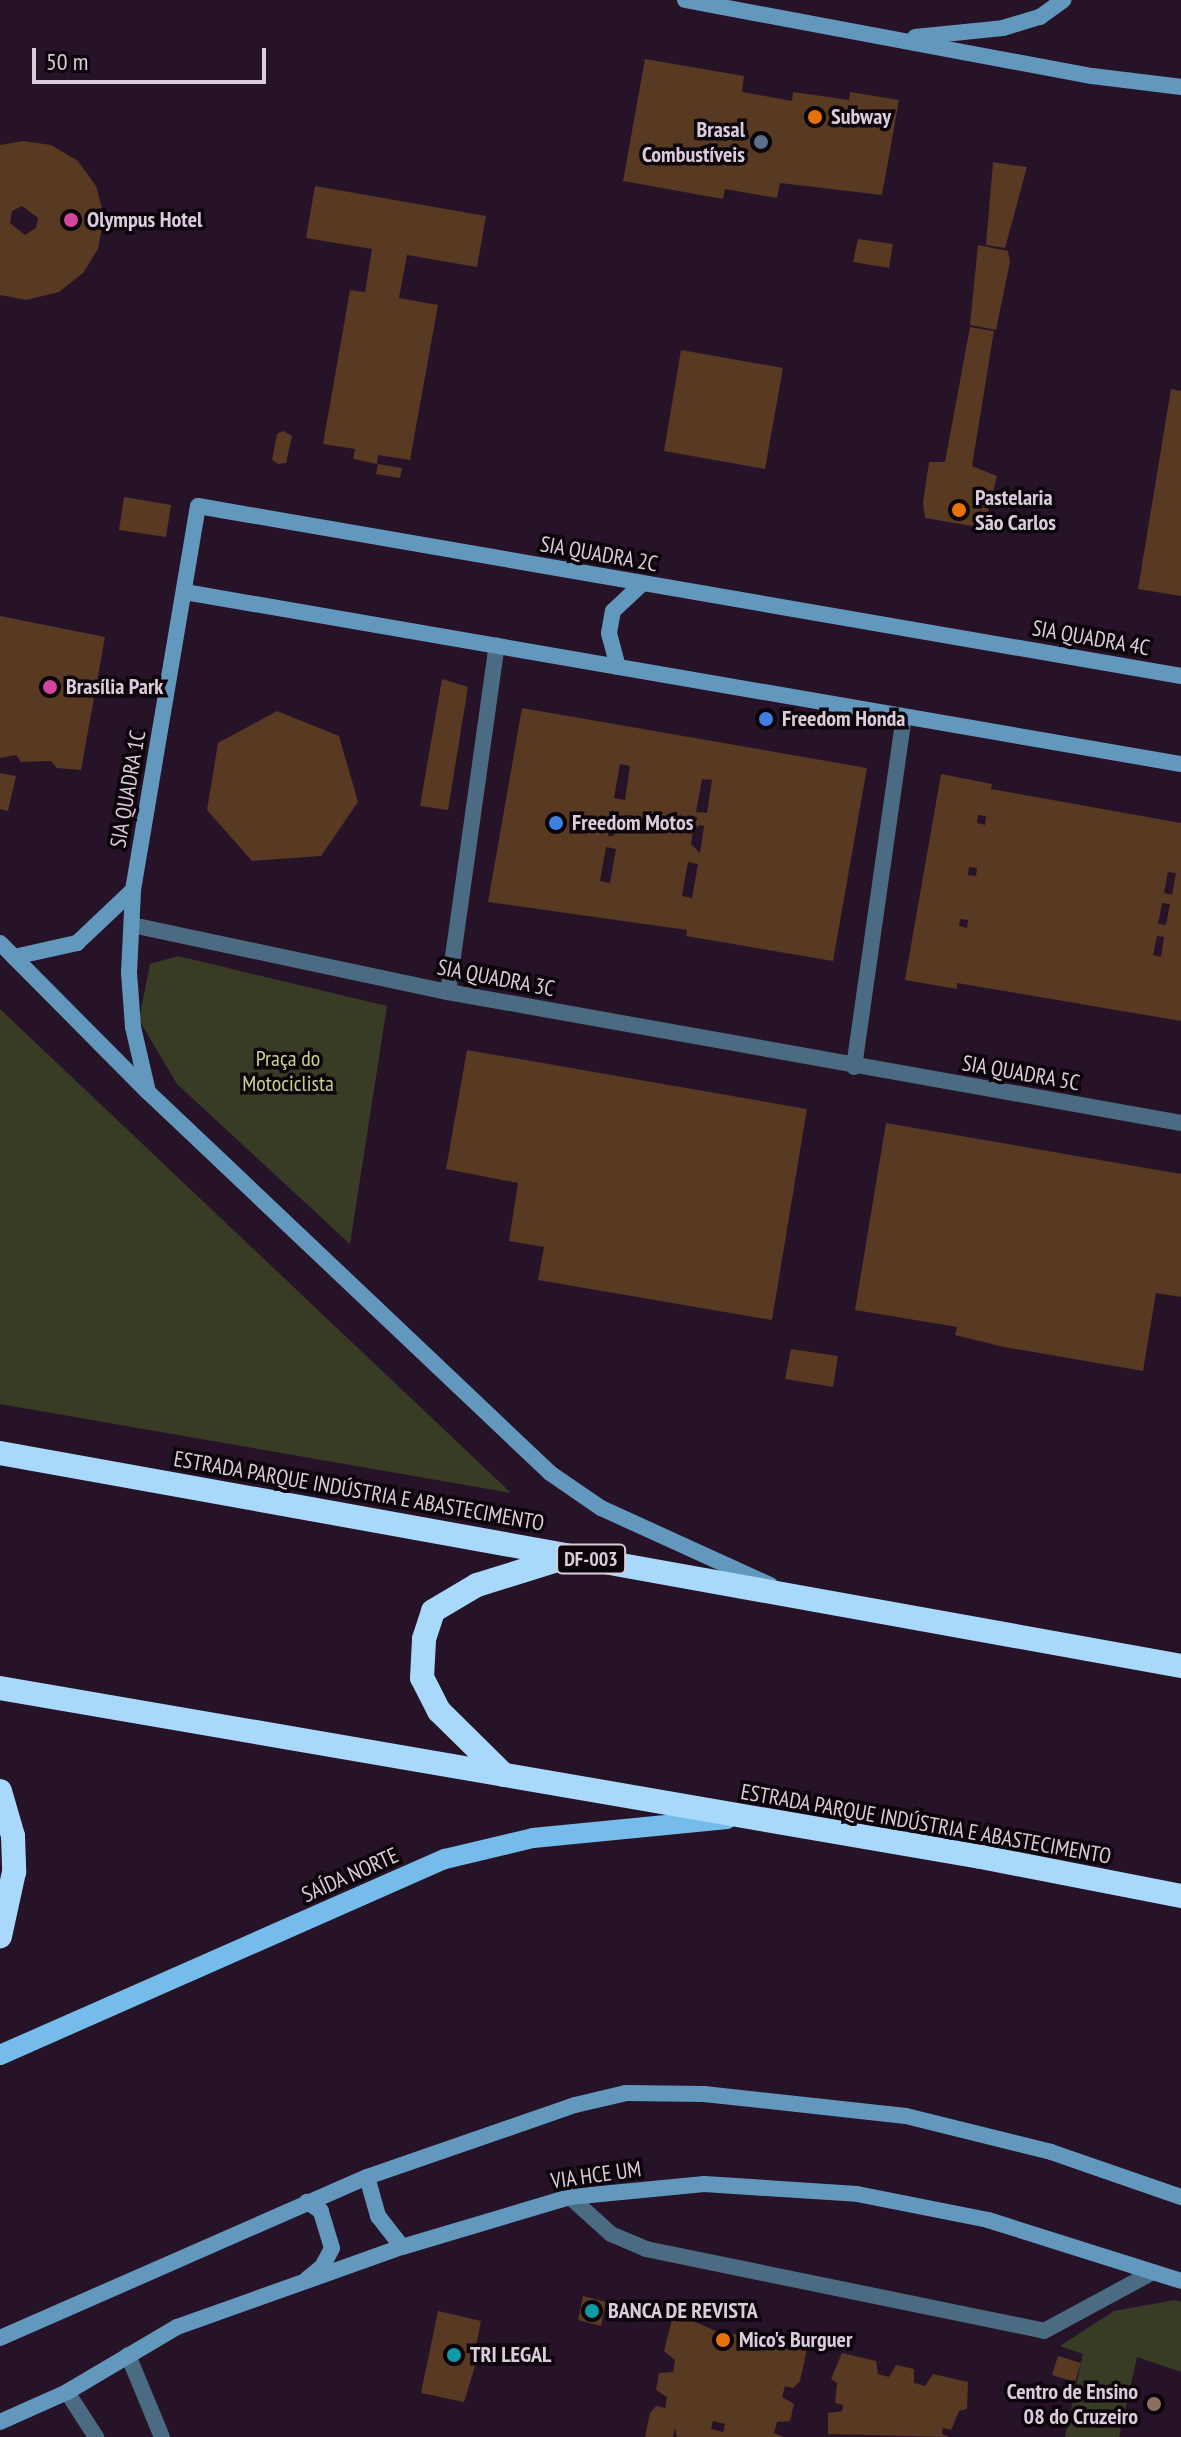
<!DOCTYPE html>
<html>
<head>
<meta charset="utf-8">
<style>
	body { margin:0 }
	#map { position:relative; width:1181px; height:2437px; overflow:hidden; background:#271328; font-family:"PT Sans Narrow",sans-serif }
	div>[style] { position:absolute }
	.green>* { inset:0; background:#393c25 }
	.building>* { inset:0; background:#583922 }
	.street>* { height:16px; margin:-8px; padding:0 8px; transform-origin:8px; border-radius:8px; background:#4a6b81 }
	.secondary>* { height:16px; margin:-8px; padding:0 8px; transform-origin:8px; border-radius:8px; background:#6298bd }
	.primary>* { height:20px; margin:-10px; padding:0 10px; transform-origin:10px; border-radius:10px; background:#75bceb }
	.highway>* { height:24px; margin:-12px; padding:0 12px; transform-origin:12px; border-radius:12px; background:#a8d9fb }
	.dots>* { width:22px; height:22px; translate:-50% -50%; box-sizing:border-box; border:4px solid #0b040b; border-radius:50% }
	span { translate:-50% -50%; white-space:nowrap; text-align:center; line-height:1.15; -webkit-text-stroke:7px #0b040b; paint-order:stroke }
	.shield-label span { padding:2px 6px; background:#0b040b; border:2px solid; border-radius:6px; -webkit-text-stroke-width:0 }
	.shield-label { font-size:20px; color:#daccda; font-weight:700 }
	.poi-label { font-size:22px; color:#daccda; font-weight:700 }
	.left { translate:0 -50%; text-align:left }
	.right { translate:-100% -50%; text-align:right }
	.street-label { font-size:22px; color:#daccda }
	.park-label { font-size:22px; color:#c9d18f }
	.scale { position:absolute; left:32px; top:48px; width:234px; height:36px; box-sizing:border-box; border:4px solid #daccda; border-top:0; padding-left:10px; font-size:24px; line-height:28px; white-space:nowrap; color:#daccda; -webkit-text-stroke:6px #0b040b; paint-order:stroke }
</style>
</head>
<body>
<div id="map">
	<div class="green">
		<i style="clip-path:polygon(178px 956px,387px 1006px,350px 1244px,177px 1084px,139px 1020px,150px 964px)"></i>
		<i style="clip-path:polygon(0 1009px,511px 1493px,0 1404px)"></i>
		<i style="clip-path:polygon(1175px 2300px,1181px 2302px,1181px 2372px,1137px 2357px,1119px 2437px,1065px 2437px,1083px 2354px,1060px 2346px,1114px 2311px)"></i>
	</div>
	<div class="building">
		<i style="clip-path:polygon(645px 59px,744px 76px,742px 92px,792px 101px,793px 92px,849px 100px,850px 92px,899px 100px,882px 195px,780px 183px,777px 198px,725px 189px,723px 199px,623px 181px)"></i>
		<i style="clip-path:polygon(evenodd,23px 141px,51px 145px,78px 161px,96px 186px,104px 216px,98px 249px,83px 273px,59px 292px,26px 300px,0 295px,0 145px,23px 141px,22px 206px,38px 218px,36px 228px,25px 235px,10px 223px,12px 211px,22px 206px)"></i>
		<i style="clip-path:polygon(993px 162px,1027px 167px,1005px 248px,986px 245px)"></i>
		<i style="clip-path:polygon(315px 186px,486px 216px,477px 267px,407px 255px,399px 298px,438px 305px,410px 460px,378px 455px,377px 464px,353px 459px,355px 449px,323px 444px,350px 290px,365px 292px,372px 249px,306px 238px)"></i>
		<i style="clip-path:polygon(858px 239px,893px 244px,889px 268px,853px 262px)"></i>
		<i style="clip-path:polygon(978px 245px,1008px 251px,1010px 262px,996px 330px,970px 325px)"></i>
		<i style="clip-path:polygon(970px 327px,994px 331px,972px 466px,997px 476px,984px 528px,925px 518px,923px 503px,929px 462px,945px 462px)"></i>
		<i style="clip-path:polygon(681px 350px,783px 368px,765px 469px,664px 451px)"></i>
		<i style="clip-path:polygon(1171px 389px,1181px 391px,1181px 596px,1138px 589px)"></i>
		<i style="clip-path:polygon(283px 431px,292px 436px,286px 463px,278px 464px,272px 460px,277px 434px)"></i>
		<i style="clip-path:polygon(378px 464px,402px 468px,400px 478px,376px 474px)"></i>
		<i style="clip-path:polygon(124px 497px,171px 505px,166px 537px,119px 530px)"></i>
		<i style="clip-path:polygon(0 616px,105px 637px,81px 770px,57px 768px,51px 761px,21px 762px,16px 755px,0 758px)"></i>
		<i style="clip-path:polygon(442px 679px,468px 687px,448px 810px,420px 806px)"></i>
		<i style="clip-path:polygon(evenodd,522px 708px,867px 768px,833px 961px,686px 936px,687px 930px,488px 902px,522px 708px,620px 764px,630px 766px,625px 800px,614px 798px,620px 764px,522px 708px,702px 779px,712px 780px,707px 813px,696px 812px,702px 779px,522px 708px,612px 810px,621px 819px,613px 836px,608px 836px,612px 810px,522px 708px,700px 825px,704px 826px,700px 853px,691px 844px,693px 831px,700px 825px,522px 708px,606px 847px,616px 849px,610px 883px,600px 881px,606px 847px,522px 708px,688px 862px,698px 864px,692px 898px,682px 896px,688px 862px)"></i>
		<i style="clip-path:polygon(277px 711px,339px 736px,358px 802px,321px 856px,252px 861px,207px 810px,218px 743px)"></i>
		<i style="clip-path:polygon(0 773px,16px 776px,8px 811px,0 809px)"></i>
		<i style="clip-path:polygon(evenodd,941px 774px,992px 784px,991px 789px,1181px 823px,1181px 1021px,957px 983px,957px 989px,905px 980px,941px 774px,978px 815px,986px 816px,985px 825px,977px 823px,978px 815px,941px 774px,969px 867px,977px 868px,976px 876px,968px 875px,969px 867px,941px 774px,1168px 872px,1176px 873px,1172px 895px,1164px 893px,1168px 872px,941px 774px,1162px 903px,1170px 904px,1166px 925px,1158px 924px,1162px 903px,941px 774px,960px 919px,968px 920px,967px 928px,959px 926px,960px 919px,941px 774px,1157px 936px,1164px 937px,1161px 957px,1153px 955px,1157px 936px)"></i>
		<i style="clip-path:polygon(467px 1050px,807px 1109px,772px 1320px,538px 1280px,544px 1247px,509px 1241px,518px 1183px,446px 1169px)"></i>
		<i style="clip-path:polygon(886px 1123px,1181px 1174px,1181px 1297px,1156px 1293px,1143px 1371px,1004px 1347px,955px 1335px,957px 1327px,855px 1310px)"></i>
		<i style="clip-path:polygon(791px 1349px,838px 1356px,833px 1387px,785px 1379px)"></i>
		<i style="clip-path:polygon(583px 2296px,606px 2302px,601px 2326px,578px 2320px)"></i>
		<i style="clip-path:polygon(438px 2311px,481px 2321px,476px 2346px,481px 2347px,464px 2402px,421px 2393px)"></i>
		<i style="clip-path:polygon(evenodd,678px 2315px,721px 2333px,718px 2342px,724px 2344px,731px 2333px,747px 2337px,754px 2351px,757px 2342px,803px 2344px,807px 2349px,800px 2381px,793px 2388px,785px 2386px,782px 2397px,794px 2404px,790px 2421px,777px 2422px,774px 2433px,784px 2437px,677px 2437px,675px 2428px,673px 2437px,645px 2437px,650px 2413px,656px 2406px,665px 2408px,667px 2397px,656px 2390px,659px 2373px,673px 2372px,675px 2360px,664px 2351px,672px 2319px,678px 2315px,713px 2421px,725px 2424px,723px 2432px,711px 2429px,713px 2421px)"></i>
		<i style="clip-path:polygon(842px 2353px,876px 2361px,878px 2374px,889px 2377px,896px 2365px,914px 2369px,914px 2383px,925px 2386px,933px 2374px,968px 2382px,967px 2409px,959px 2411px,951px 2430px,943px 2428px,942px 2434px,949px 2437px,828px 2434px,828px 2413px,842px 2411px,843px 2405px,835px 2403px,837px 2383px,831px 2379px)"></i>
		<i style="clip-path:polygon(1058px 2356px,1081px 2363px,1075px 2382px,1052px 2375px)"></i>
	</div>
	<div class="street">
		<i style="left:132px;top:925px;width:323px;rotate:12deg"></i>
		<i style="left:448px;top:992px;width:745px;rotate:10.13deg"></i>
		<i style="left:448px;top:992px;width:350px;rotate:-82deg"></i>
		<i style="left:854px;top:1067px;width:354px;rotate:-81.9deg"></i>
		<i style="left:570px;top:2197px;width:55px;rotate:42.1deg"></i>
		<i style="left:611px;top:2234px;width:38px;rotate:23deg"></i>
		<i style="left:646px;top:2249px;width:406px;rotate:11.6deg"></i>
		<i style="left:1044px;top:2331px;width:124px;rotate:-28.4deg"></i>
		<i style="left:128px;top:2355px;width:89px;rotate:67.5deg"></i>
		<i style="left:67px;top:2392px;width:54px;rotate:57.2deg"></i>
	</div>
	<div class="secondary">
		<i style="left:685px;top:0;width:414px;rotate:10.6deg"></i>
		<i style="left:1092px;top:76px;width:90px;rotate:7deg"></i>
		<i style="left:915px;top:37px;width:88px;rotate:-5.8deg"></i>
		<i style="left:1003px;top:28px;width:39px;rotate:-17deg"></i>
		<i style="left:1040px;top:17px;width:29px;rotate:-36deg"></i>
		<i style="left:185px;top:592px;width:1011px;rotate:9.8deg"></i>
		<i style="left:618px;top:667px;width:35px;rotate:-105deg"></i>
		<i style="left:609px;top:633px;width:22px;rotate:-80deg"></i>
		<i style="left:613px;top:611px;width:40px;rotate:-43deg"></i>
		<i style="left:0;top:943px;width:210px;rotate:45.2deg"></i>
		<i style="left:148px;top:1092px;width:554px;rotate:43.46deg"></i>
		<i style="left:550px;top:1473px;width:62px;rotate:34.5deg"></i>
		<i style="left:601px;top:1508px;width:186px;rotate:24.5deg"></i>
		<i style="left:14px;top:957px;width:65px;rotate:-12.5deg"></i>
		<i style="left:77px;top:943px;width:77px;rotate:-43.4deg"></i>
		<i style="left:148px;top:1092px;width:67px;rotate:-103deg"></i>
		<i style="left:133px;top:1027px;width:54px;rotate:-94.2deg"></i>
		<i style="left:129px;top:973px;width:83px;rotate:-87.2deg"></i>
		<i style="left:133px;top:890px;width:389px;rotate:-80.4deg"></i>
		<i style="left:198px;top:506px;width:998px;rotate:9.81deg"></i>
		<i style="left:367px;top:2177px;width:41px;rotate:74.2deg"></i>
		<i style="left:378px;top:2216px;width:39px;rotate:52deg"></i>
		<i style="left:307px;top:2279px;width:19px;rotate:-39deg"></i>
		<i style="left:322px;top:2267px;width:21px;rotate:-62deg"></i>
		<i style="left:332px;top:2248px;width:39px;rotate:-107deg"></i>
		<i style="left:321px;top:2211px;width:17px;rotate:-147deg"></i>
		<i style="left:0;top:2338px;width:401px;rotate:-23.7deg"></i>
		<i style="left:367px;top:2177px;width:220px;rotate:-19.1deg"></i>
		<i style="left:575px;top:2105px;width:52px;rotate:-13.2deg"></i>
		<i style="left:626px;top:2093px;width:78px;rotate:0.7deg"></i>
		<i style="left:704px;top:2094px;width:203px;rotate:6.2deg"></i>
		<i style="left:906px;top:2116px;width:149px;rotate:13.9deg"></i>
		<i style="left:1051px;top:2152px;width:138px;rotate:19.1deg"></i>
		<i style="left:0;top:2422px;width:73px;rotate:-24.1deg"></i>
		<i style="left:67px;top:2392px;width:128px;rotate:-30.6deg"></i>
		<i style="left:177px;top:2327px;width:239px;rotate:-19.6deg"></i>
		<i style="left:402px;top:2247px;width:175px;rotate:-16.6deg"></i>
		<i style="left:570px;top:2197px;width:135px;rotate:-5.5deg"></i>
		<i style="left:704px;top:2184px;width:153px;rotate:3.7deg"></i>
		<i style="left:857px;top:2194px;width:134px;rotate:11.2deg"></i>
		<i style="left:988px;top:2220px;width:202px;rotate:17.5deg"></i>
	</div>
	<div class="primary">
		<i style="left:0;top:2055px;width:486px;rotate:-23.8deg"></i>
		<i style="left:445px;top:1859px;width:90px;rotate:-13.4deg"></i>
		<i style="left:533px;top:1838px;width:195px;rotate:-5.6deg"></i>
	</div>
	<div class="highway">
		<i style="left:0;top:1453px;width:1200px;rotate:10.22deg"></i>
		<i style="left:0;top:1688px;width:995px;rotate:9.77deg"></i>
		<i style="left:981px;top:1857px;width:204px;rotate:11deg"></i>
		<i style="left:504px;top:1775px;width:91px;rotate:-135.4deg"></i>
		<i style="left:439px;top:1711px;width:37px;rotate:-117deg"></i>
		<i style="left:422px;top:1678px;width:39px;rotate:-87deg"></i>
		<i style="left:424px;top:1639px;width:29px;rotate:-72deg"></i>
		<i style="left:433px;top:1611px;width:51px;rotate:-30.6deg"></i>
		<i style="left:477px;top:1585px;width:94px;rotate:-17.3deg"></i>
		<i style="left:0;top:1791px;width:47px;rotate:73.9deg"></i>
		<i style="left:13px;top:1836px;width:36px;rotate:88deg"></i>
		<i style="left:14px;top:1872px;width:66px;rotate:102.3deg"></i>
	</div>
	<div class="dots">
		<i style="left:815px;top:117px;background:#e8710a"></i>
		<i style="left:761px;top:142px;background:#5c6f8a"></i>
		<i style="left:71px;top:220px;background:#d1479c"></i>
		<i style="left:959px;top:510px;background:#e8710a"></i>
		<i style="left:50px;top:687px;background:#d1479c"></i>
		<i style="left:766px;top:719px;background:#3f7fe0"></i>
		<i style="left:556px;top:823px;background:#3f7fe0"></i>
		<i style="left:592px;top:2311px;background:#0f9aa8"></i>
		<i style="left:723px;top:2340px;background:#e8710a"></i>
		<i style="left:454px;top:2355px;background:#0f9aa8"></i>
		<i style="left:1154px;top:2404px;background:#8d6e63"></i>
	</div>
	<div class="shield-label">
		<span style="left:591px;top:1559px">DF-003</span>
	</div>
	<div class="poi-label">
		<span class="left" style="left:831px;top:117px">Subway</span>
		<span class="right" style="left:745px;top:142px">Brasal<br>Combustíveis</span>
		<span class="left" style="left:87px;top:220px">Olympus Hotel</span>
		<span class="left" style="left:975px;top:510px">Pastelaria<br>São Carlos</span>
		<span class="left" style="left:66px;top:687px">Brasília Park</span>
		<span class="left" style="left:782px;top:719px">Freedom Honda</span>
		<span class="left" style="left:572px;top:823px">Freedom Motos</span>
		<span class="left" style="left:608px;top:2311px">BANCA DE REVISTA</span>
		<span class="left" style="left:739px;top:2340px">Mico's Burguer</span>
		<span class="left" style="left:470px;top:2355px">TRI LEGAL</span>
		<span class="right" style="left:1138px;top:2404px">Centro de Ensino<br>08 do Cruzeiro</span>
	</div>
	<div class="street-label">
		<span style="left:599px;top:554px;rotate:10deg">SIA QUADRA 2C</span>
		<span style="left:1091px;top:638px;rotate:10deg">SIA QUADRA 4C</span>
		<span style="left:128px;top:789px;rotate:-80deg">SIA QUADRA 1C</span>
		<span style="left:496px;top:978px;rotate:11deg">SIA QUADRA 3C</span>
		<span style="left:1021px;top:1073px;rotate:10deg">SIA QUADRA 5C</span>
		<span style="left:359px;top:1491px;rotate:10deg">ESTRADA PARQUE INDÚSTRIA E ABASTECIMENTO</span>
		<span style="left:926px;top:1824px;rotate:10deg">ESTRADA PARQUE INDÚSTRIA E ABASTECIMENTO</span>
		<span style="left:350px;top:1875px;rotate:-24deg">SAÍDA NORTE</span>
		<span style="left:596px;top:2175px;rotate:-8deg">VIA HCE UM</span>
	</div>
	<div class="park-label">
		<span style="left:288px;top:1071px">Praça do<br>Motociclista</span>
	</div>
	<div class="scale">50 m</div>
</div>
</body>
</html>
